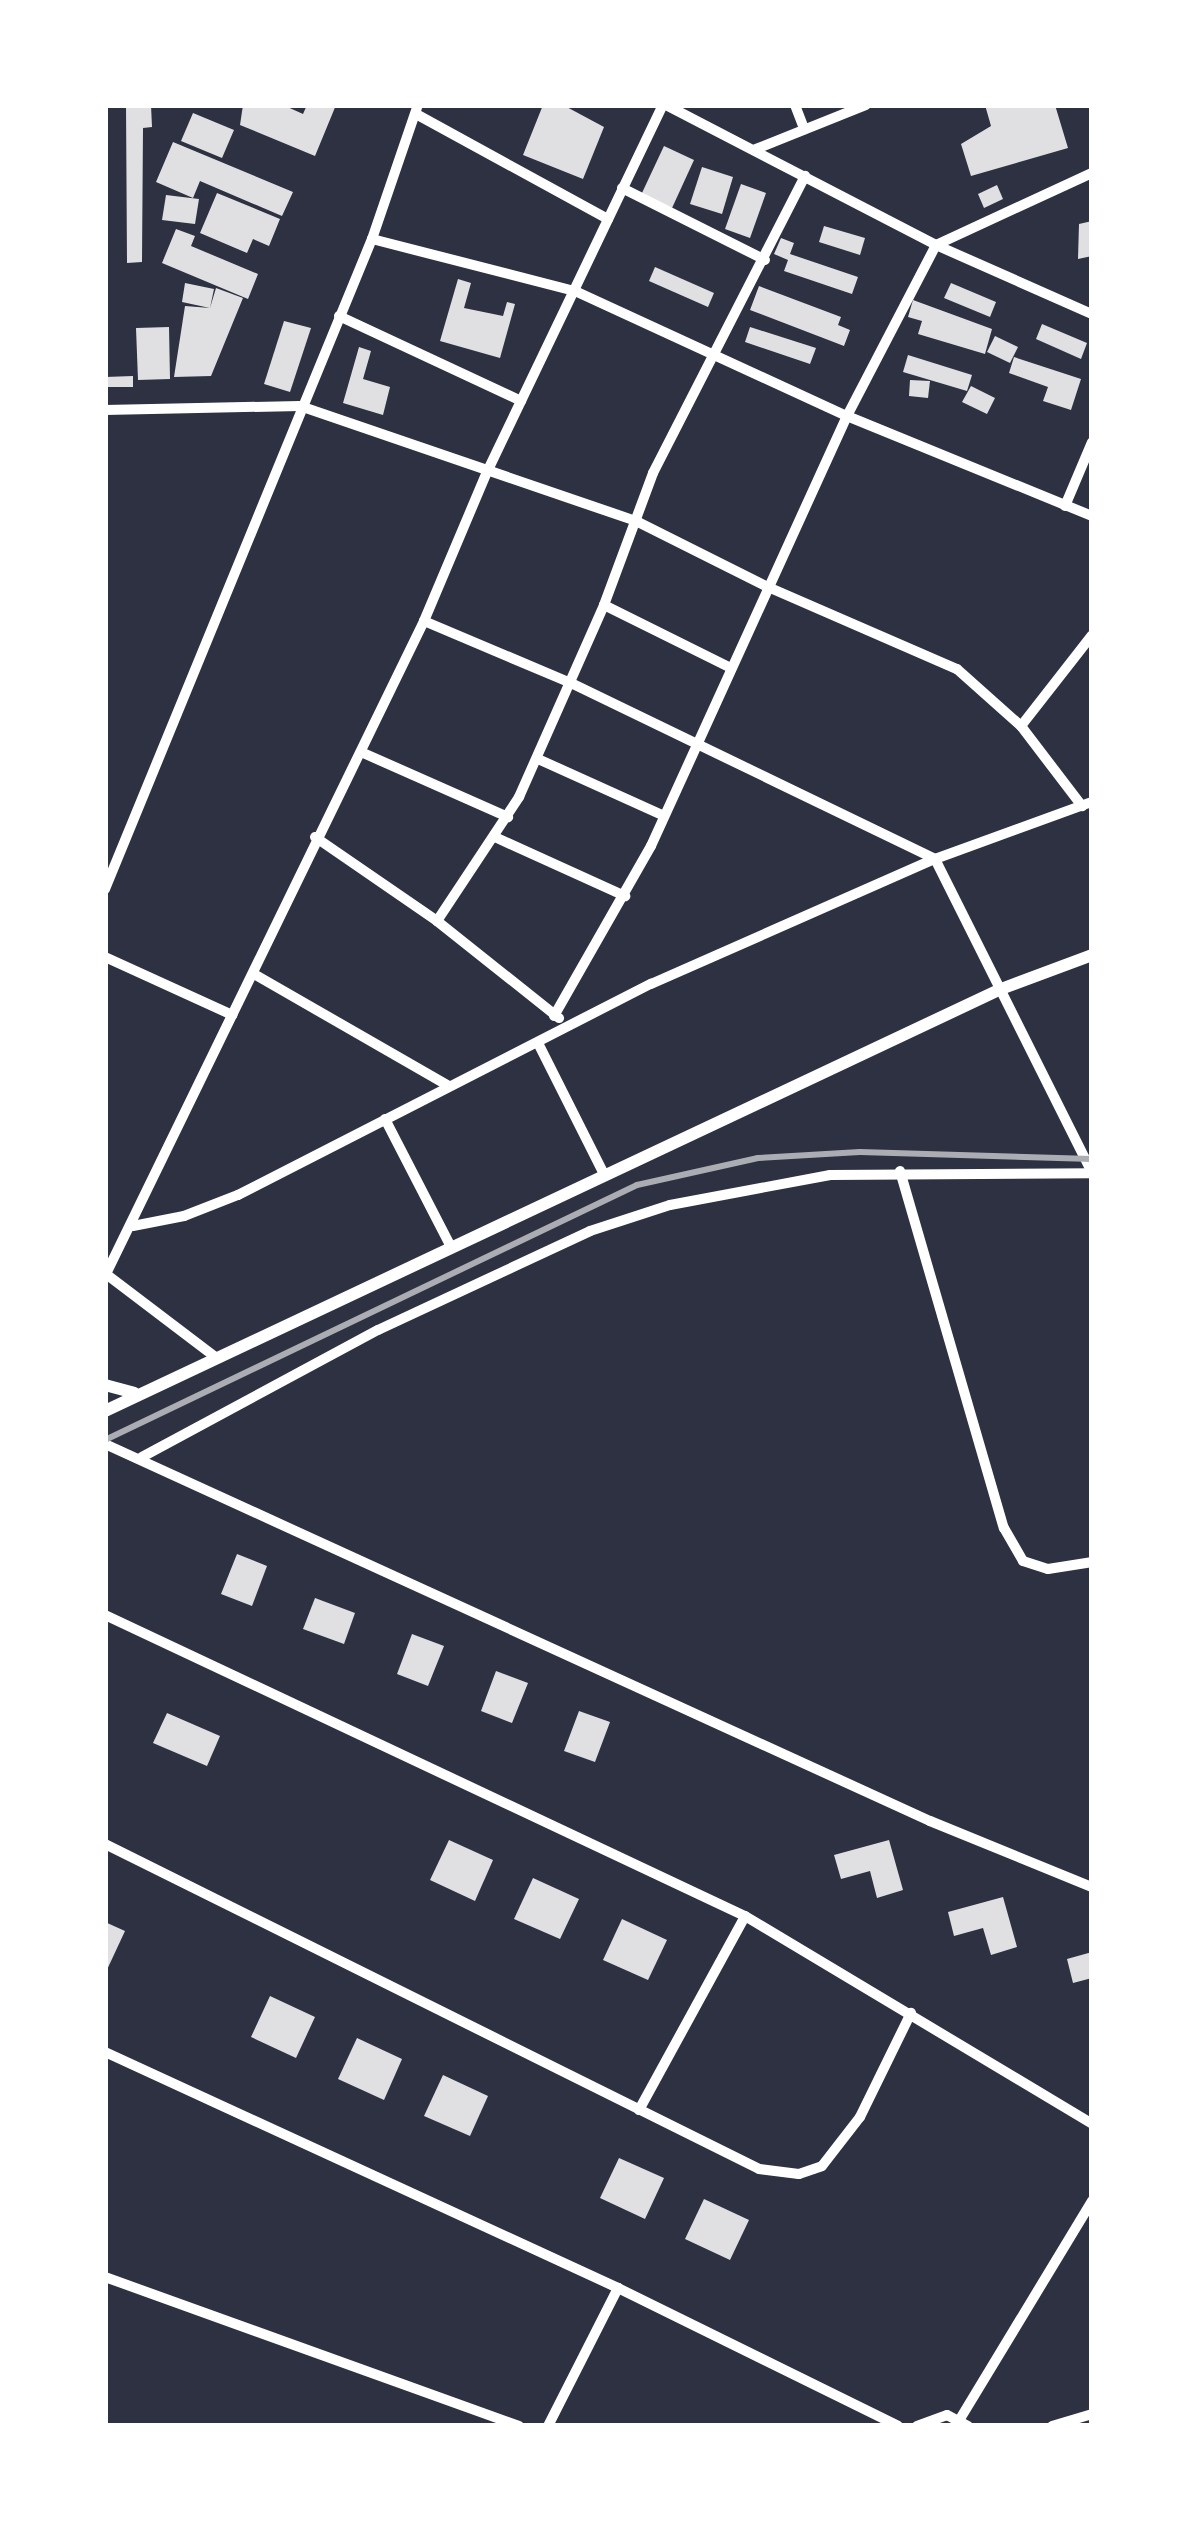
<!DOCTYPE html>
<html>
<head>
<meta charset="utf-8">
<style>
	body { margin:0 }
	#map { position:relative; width:1197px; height:2531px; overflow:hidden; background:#2d3142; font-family:Cabin,sans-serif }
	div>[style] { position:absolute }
	.building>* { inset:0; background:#e0e0e3 }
	.minor>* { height:10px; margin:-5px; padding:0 5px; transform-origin:5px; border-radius:5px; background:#fff }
	.tertiary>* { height:12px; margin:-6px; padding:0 6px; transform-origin:6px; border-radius:6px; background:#fff }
	.rail>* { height:6px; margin:-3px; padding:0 3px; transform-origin:3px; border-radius:3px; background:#abadb3 }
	span { translate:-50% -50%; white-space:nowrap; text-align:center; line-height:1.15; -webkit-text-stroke:10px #fff; paint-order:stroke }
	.frame { position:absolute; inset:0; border:108px solid #fff; pointer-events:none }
</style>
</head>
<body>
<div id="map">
	<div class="building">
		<i style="clip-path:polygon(126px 105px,151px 105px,152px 127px,143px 128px,142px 262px,127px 263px)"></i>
		<i style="clip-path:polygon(243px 105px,283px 105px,303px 114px,307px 105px,336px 105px,315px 156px,240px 125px)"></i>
		<i style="clip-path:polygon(543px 105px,563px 105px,604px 127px,583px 179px,523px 155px)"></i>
		<i style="clip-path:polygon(985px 105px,1055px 105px,1068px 148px,971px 176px,961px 144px,991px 126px)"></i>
		<i style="clip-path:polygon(193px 113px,234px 130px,222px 158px,181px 141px)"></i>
		<i style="clip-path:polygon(173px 142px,293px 192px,282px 216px,200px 181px,193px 198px,156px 182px)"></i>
		<i style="clip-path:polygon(664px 146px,694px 160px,672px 208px,641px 195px)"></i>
		<i style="clip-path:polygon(702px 167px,733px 177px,722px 214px,690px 204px)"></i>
		<i style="clip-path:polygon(741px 184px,766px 193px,750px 238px,725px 229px)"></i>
		<i style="clip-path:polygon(997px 185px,1003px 199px,984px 208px,978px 194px)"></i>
		<i style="clip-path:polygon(217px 193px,280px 219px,269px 246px,253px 239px,247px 253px,200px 233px)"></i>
		<i style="clip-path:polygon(166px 195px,199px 199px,195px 224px,162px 220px)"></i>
		<i style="clip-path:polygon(1092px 221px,1092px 256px,1078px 259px,1079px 224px)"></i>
		<i style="clip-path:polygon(824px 226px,865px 238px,860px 255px,819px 242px)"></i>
		<i style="clip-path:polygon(176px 229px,195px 236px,191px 246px,258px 274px,248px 299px,162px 263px)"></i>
		<i style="clip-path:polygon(781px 238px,794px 243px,790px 254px,858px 277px,852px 294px,784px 271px,788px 260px,774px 254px)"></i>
		<i style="clip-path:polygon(655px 267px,714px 293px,708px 307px,649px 281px)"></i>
		<i style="clip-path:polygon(458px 279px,471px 283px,464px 308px,503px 316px,507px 302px,515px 304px,500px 358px,440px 341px)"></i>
		<i style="clip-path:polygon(185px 283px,214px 289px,210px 308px,216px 288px,243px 298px,211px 376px,174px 377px,185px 306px,210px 308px,182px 302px)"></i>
		<i style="clip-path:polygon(951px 283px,996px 302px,990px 317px,944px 298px)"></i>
		<i style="clip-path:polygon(759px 286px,841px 317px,838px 325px,850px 330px,844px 346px,750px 310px)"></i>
		<i style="clip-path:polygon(913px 300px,992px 329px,985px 354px,918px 334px,922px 321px,908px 317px)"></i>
		<i style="clip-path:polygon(284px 321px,311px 328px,290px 392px,264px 384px)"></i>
		<i style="clip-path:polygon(1042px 324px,1087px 343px,1081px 359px,1036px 339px)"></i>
		<i style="clip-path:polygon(169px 327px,170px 379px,138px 380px,136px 328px)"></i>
		<i style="clip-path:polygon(750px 327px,816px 348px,810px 364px,745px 342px)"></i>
		<i style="clip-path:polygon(995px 336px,1018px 347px,1010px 363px,987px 352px)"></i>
		<i style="clip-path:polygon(359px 347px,371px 351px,363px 379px,390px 387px,383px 415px,343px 403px)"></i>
		<i style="clip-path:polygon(908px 355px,972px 375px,967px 391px,903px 372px)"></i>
		<i style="clip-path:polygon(1014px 357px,1081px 379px,1071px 410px,1043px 401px,1048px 387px,1009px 373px)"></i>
		<i style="clip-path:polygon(133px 376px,133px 387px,105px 387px,105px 377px)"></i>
		<i style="clip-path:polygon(910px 380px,930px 381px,928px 398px,909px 396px)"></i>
		<i style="clip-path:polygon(971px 386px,995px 398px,987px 414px,962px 402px)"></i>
		<i style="clip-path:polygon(237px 1554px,267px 1566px,252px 1606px,221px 1594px)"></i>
		<i style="clip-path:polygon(315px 1598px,355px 1613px,344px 1644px,303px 1629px)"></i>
		<i style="clip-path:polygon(412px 1634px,444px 1646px,428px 1686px,397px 1674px)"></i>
		<i style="clip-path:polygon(496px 1671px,528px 1683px,512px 1723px,481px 1711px)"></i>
		<i style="clip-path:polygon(579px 1711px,610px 1722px,595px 1762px,564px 1751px)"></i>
		<i style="clip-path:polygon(167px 1713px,220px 1736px,207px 1766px,153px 1743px)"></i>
		<i style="clip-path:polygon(449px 1840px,493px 1860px,475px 1901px,430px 1880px)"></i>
		<i style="clip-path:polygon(889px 1840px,903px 1890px,877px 1898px,870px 1871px,841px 1879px,834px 1855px)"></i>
		<i style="clip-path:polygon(533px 1878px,579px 1899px,560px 1939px,514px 1919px)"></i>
		<i style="clip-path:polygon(1003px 1897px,1017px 1947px,991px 1955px,983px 1928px,954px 1936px,948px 1912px)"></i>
		<i style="clip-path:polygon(622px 1919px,667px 1940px,648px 1980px,603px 1960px)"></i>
		<i style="clip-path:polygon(105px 1922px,125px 1931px,105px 1974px)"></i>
		<i style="clip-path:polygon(1092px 1952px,1092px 1978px,1073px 1983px,1067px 1959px)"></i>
		<i style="clip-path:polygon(270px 1996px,315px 2017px,296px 2058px,251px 2037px)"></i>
		<i style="clip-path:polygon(357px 2038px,402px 2059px,384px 2100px,338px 2079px)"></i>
		<i style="clip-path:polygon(443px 2075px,488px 2096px,470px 2136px,424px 2116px)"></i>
		<i style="clip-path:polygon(619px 2158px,664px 2178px,645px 2219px,600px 2198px)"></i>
		<i style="clip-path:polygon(704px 2199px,749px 2220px,730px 2260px,685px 2239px)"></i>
	</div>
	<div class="minor">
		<i style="left:666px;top:105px;width:304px;rotate:27.4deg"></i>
		<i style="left:936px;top:245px;width:171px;rotate:23.9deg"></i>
		<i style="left:795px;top:105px;width:26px;rotate:69deg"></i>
		<i style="left:416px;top:114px;width:219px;rotate:28.7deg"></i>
		<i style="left:756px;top:149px;width:118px;rotate:-21.8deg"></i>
		<i style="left:622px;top:188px;width:160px;rotate:26.7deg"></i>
		<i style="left:372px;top:239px;width:210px;rotate:14.4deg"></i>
		<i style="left:575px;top:291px;width:299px;rotate:24.7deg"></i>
		<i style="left:847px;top:416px;width:265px;rotate:22.2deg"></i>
		<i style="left:339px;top:316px;width:201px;rotate:25deg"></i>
		<i style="left:105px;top:410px;width:195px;rotate:-1.2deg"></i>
		<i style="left:300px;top:406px;width:357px;rotate:18.9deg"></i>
		<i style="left:638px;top:522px;width:145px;rotate:26.6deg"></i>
		<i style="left:768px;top:587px;width:206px;rotate:23.5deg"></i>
		<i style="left:957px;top:669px;width:86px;rotate:41.7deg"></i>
		<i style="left:1021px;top:726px;width:101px;rotate:52.7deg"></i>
		<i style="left:1065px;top:506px;width:69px;rotate:-67.1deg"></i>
		<i style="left:604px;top:605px;width:142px;rotate:26.4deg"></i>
		<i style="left:424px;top:621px;width:160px;rotate:22.9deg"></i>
		<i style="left:571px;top:683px;width:404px;rotate:25.8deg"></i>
		<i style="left:935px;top:859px;width:350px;rotate:63.4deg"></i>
		<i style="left:1021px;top:726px;width:115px;rotate:-52deg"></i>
		<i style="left:361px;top:752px;width:161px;rotate:23.9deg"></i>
		<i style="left:538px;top:759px;width:138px;rotate:24.3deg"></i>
		<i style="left:315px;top:837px;width:148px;rotate:34.5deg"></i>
		<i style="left:437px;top:921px;width:156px;rotate:38.5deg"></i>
		<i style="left:497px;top:838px;width:141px;rotate:24.4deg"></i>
		<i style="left:105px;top:889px;width:703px;rotate:-67.67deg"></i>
		<i style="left:372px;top:239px;width:142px;rotate:-71.1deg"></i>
		<i style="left:437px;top:921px;width:149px;rotate:-56.5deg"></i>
		<i style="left:519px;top:797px;width:210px;rotate:-66.1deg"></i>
		<i style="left:604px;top:605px;width:141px;rotate:-69.6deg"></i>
		<i style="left:653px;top:473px;width:334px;rotate:-62.9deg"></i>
		<i style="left:105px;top:957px;width:140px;rotate:24.5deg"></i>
		<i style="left:254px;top:974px;width:223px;rotate:29.9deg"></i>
		<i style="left:554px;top:1016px;width:196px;rotate:-60.3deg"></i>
		<i style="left:651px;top:846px;width:473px;rotate:-65.5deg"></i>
		<i style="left:847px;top:416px;width:193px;rotate:-62.5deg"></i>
		<i style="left:936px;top:245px;width:172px;rotate:-24.8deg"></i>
		<i style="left:538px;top:1043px;width:147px;rotate:63.3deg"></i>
		<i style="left:385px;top:1119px;width:142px;rotate:62.7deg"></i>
		<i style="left:900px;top:1171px;width:372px;rotate:73.8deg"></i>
		<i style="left:1004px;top:1528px;width:38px;rotate:60deg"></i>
		<i style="left:1023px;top:1561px;width:26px;rotate:18deg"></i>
		<i style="left:1048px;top:1569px;width:45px;rotate:-9deg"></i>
		<i style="left:133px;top:1226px;width:52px;rotate:-11.1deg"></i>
		<i style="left:184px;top:1216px;width:58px;rotate:-21.3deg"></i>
		<i style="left:238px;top:1195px;width:464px;rotate:-27.1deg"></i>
		<i style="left:651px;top:984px;width:310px;rotate:-23.8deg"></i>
		<i style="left:935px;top:859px;width:167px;rotate:-20deg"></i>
		<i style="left:106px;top:1274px;width:136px;rotate:37.2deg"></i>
		<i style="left:105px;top:1276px;width:729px;rotate:-64.03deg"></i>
		<i style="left:424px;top:621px;width:162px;rotate:-67.1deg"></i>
		<i style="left:487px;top:472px;width:407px;rotate:-64.4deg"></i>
		<i style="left:105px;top:1444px;width:907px;rotate:24.56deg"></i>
		<i style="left:930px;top:1821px;width:175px;rotate:22.2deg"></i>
		<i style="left:142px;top:1457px;width:268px;rotate:-28.3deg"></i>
		<i style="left:378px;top:1330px;width:234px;rotate:-25deg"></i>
		<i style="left:590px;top:1231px;width:84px;rotate:-18deg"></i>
		<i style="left:670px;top:1205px;width:163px;rotate:-10.6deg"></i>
		<i style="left:830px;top:1175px;width:262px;rotate:-0.4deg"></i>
		<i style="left:105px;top:1615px;width:707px;rotate:25.19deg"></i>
		<i style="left:745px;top:1916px;width:405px;rotate:30.9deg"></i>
		<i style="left:105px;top:1844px;width:730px;rotate:26.42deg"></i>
		<i style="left:759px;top:2169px;width:40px;rotate:7.1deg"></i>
		<i style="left:799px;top:2174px;width:24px;rotate:-19deg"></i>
		<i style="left:822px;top:2166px;width:62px;rotate:-52.2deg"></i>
		<i style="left:860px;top:2117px;width:116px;rotate:-63.9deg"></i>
		<i style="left:105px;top:2052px;width:565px;rotate:24.7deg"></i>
		<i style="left:618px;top:2288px;width:312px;rotate:26.2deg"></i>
		<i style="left:639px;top:2110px;width:221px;rotate:-61.3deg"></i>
		<i style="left:105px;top:2277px;width:440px;rotate:19.8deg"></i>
		<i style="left:960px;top:2419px;width:255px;rotate:-58.8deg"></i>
		<i style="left:548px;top:2426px;width:155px;rotate:-63.1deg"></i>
		<i style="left:917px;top:2426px;width:32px;rotate:-20deg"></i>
		<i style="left:947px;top:2415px;width:24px;rotate:28deg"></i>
		<i style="left:1052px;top:2426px;width:42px;rotate:-16.7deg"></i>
	</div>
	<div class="tertiary">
		<i style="left:105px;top:1385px;width:30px;rotate:15deg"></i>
		<i style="left:105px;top:1411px;width:990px;rotate:-25.22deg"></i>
		<i style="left:1001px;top:989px;width:97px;rotate:-20.5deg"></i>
	</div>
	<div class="rail">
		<i style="left:105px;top:1440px;width:590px;rotate:-25.61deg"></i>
		<i style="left:637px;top:1185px;width:124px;rotate:-12.6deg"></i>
		<i style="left:758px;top:1158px;width:102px;rotate:-3.4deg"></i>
		<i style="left:860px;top:1152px;width:232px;rotate:1.7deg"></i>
	</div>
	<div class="frame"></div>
</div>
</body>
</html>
